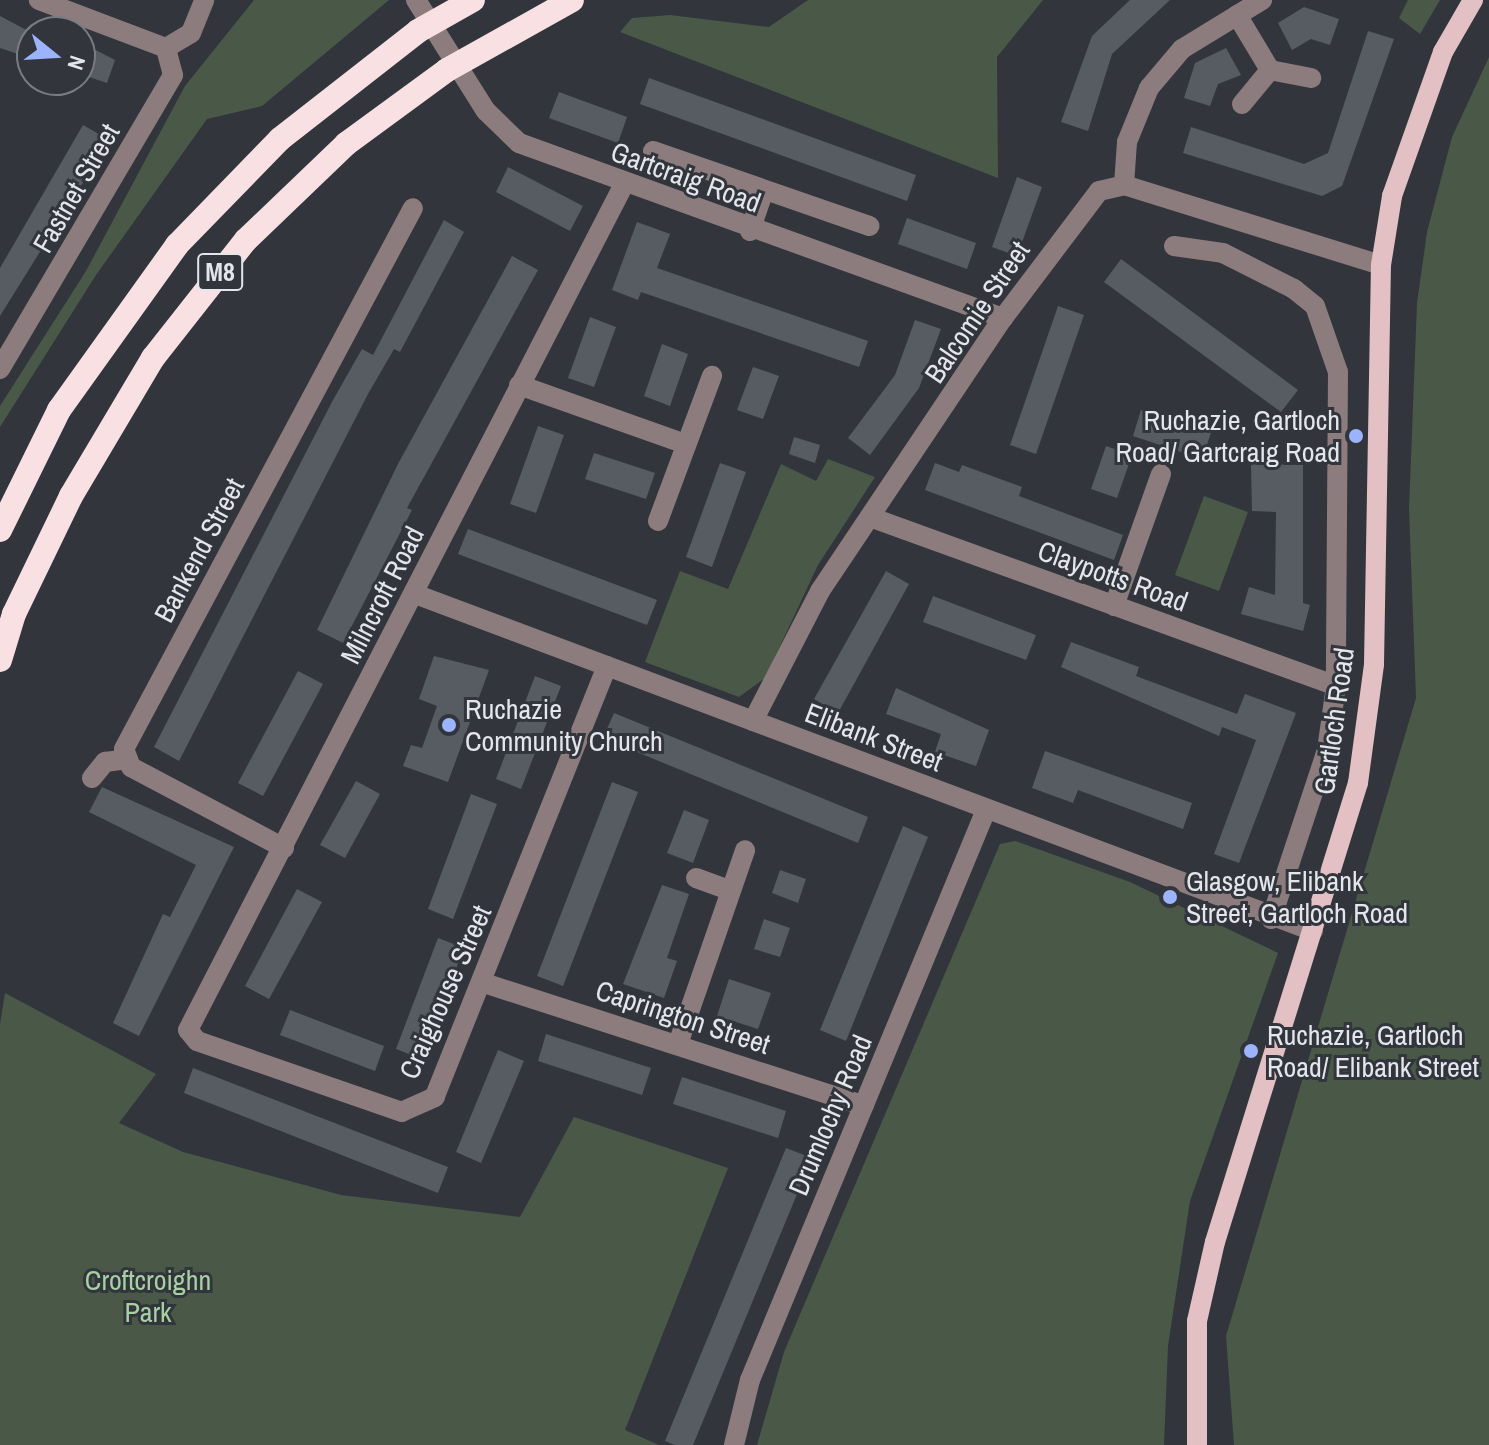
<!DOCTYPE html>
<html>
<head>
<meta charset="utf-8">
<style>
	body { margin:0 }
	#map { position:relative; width:1489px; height:1445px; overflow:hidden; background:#32363c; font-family:"Archivo Narrow",sans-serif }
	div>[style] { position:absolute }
	.green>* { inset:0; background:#495847 }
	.building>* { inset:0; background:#575c62 }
	.minor>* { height:20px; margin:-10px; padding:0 10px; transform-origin:10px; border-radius:10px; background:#8c7c7d }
	.major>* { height:20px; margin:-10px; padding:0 10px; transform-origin:10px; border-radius:10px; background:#e3c0c4 }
	.highway>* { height:24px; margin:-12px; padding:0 12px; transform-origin:12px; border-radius:12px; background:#f9e0e3 }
	.dots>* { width:22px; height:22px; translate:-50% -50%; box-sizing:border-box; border:4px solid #32363c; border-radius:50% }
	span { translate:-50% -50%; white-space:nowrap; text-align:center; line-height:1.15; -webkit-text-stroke:6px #32363c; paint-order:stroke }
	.shield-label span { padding:2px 6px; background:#32363c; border:2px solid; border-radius:6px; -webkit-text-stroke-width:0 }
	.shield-label { font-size:26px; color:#e3e6ea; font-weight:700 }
	.street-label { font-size:28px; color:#e3e6ea }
	.poi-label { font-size:28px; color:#e3e6ea }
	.right { translate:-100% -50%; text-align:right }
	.left { translate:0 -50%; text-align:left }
	.park-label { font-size:28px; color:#a7d0a3 }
	.north { position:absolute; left:16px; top:16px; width:80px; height:80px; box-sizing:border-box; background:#32363c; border:2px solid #797c82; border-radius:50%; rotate:108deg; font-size:22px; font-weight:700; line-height:32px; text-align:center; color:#e3e6ea }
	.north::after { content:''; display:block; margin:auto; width:28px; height:36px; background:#9bb4fd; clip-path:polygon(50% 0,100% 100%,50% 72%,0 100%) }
</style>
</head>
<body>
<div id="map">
	<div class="green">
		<i style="clip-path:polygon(254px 0,389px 0,262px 106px,207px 119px,96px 275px,0 427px,0 406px,86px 271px,185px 86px)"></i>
		<i style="clip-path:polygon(808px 0,1043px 0,997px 57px,998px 178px,620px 32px,632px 18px,670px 15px,769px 27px)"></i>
		<i style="clip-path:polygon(1408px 0,1440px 0,1420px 34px,1399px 18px)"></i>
		<i style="clip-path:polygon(1489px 57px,1489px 1445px,1234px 1445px,1226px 1336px,1416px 698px,1409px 509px,1417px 303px,1427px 232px,1452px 137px)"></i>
		<i style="clip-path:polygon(828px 459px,875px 477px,818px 565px,765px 678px,739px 697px,645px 662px,680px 571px,728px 589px,781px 464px,816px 481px)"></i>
		<i style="clip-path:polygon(1204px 496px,1248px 512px,1219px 591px,1175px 575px)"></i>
		<i style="clip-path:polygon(1015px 841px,1130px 882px,1278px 953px,1190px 1201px,1168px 1346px,1164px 1445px,757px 1445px,784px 1352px,1000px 844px)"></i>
		<i style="clip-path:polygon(5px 993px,156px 1074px,119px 1123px,183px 1152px,341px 1195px,520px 1217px,574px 1117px,728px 1168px,625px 1430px,659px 1445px,0 1445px,0 1024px)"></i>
	</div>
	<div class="building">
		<i style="clip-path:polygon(1130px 0,1170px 0,1112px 54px,1088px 131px,1061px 122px,1092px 36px)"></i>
		<i style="clip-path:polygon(1304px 7px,1339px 19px,1330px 45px,1311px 39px,1292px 50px,1278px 23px)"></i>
		<i style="clip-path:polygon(0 16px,32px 33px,24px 56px,0 48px)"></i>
		<i style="clip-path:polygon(1368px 31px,1394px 39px,1342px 186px,1322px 196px,1183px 153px,1191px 127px,1304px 164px,1328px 153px)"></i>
		<i style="clip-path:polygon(80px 42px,115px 60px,107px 83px,80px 74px)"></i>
		<i style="clip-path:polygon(1226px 48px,1241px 75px,1218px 84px,1210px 106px,1184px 98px,1195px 63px)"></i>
		<i style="clip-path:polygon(649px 78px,916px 175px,907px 201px,640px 104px)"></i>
		<i style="clip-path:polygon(559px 92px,627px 117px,618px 143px,549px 118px)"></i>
		<i style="clip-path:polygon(83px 125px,104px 137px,97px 149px,102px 152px,0 316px,0 268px)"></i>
		<i style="clip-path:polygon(508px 167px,583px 206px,570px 231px,496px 192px)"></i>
		<i style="clip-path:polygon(1017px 177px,1042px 187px,1017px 256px,992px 247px)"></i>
		<i style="clip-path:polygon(907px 218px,976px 243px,967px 269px,898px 244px)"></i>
		<i style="clip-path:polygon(444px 220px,464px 232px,400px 352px,394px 349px,368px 394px,179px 761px,154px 747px,333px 400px,362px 349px,373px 355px)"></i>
		<i style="clip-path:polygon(637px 222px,670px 234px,657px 268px,868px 341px,859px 367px,641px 292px,638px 300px,612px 290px)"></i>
		<i style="clip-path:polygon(512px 256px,538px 270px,407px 508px,412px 510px,343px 643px,317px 630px,399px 462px)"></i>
		<i style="clip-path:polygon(1121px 259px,1298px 390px,1281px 412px,1104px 282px)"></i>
		<i style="clip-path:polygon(1058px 306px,1084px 315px,1036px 454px,1010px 445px)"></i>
		<i style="clip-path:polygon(590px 317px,616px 327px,594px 387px,568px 378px)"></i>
		<i style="clip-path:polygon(915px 320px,941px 329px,919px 388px,870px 455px,848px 438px,895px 375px)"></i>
		<i style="clip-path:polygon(662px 344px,688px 354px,670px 406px,644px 396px)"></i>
		<i style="clip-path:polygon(753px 367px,779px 376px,763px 419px,737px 410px)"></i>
		<i style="clip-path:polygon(1141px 410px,1211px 433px,1202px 459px,1133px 436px)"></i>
		<i style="clip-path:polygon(538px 426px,564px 435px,536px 513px,510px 504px)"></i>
		<i style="clip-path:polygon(794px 437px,820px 445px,815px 463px,789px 454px)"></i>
		<i style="clip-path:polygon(1106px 446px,1132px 455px,1117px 498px,1091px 489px)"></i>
		<i style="clip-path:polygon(594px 453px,655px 473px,646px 499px,585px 479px)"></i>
		<i style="clip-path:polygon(720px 463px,746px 472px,712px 567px,686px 557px)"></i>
		<i style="clip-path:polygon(935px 463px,959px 472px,962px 465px,1022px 487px,1019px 496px,1123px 535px,1114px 560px,925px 490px)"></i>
		<i style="clip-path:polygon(1251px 464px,1303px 465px,1303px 603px,1310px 605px,1303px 631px,1241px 614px,1249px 587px,1275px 595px,1276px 512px,1252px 511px)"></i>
		<i style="clip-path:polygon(468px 529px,657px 600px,647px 625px,458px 554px)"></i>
		<i style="clip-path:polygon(886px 571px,909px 584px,838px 713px,814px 699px)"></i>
		<i style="clip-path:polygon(933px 596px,1036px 635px,1026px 660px,923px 622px)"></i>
		<i style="clip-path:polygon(1071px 642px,1139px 667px,1136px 676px,1237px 714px,1245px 694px,1296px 713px,1239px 863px,1214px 854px,1256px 740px,1222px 727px,1219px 736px,1061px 667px)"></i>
		<i style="clip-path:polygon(434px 656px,489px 670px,448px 782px,403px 766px,411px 745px,422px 748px,437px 706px,419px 699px)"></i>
		<i style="clip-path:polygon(298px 671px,323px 684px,263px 796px,238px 783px)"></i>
		<i style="clip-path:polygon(535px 676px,561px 686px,521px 789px,496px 779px)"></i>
		<i style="clip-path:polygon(896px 688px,989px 730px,976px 766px,935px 752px,941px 734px,886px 714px)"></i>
		<i style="clip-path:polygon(614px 713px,868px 817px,858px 843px,603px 738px)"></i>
		<i style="clip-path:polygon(1045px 751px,1192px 803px,1183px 829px,1078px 790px,1073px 803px,1032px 788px)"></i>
		<i style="clip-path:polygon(356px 781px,380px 794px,345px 858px,320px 845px)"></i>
		<i style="clip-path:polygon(612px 782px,638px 792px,563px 986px,537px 976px)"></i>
		<i style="clip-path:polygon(102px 787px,234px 847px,139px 1036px,113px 1023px,163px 914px,170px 917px,196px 865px,89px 812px)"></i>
		<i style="clip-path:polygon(471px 794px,497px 804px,453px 919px,428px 909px)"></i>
		<i style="clip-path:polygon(684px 810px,709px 820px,693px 863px,667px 853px)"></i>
		<i style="clip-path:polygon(903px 826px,928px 837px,846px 1041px,820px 1030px)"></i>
		<i style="clip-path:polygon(780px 870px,806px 879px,798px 903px,772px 893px)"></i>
		<i style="clip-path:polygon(662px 885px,689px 894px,667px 958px,677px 961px,664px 998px,623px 984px)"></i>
		<i style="clip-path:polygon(297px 889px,322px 902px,269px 999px,245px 986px)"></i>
		<i style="clip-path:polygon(764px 919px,790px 928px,780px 957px,754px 949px)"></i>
		<i style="clip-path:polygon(438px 938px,464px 948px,421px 1059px,396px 1049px)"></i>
		<i style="clip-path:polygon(729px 979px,771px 993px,758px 1029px,717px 1016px)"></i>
		<i style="clip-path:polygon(290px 1010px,384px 1046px,375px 1071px,280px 1035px)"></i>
		<i style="clip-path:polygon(546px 1034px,651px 1068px,642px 1095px,538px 1061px)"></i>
		<i style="clip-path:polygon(498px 1050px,524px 1061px,481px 1163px,456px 1152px)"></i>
		<i style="clip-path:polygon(193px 1068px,448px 1167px,438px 1193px,184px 1093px)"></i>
		<i style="clip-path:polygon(682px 1077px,786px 1111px,778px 1138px,673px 1104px)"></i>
		<i style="clip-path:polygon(786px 1148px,812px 1158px,693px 1445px,675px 1445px,665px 1441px)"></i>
	</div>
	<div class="minor">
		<i style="left:416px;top:0;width:131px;rotate:57.8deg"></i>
		<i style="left:486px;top:111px;width:46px;rotate:44.1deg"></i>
		<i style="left:519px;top:143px;width:515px;rotate:19.88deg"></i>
		<i style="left:1237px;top:15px;width:64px;rotate:59deg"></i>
		<i style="left:166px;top:48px;width:29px;rotate:-31deg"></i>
		<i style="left:191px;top:33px;width:35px;rotate:-68deg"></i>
		<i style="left:1242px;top:104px;width:44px;rotate:-50.5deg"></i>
		<i style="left:1270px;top:70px;width:42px;rotate:11deg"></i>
		<i style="left:653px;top:151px;width:229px;rotate:19.1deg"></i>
		<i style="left:1124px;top:185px;width:43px;rotate:-86deg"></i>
		<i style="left:1127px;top:142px;width:58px;rotate:-67.8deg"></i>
		<i style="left:1149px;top:88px;width:51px;rotate:-49.8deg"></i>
		<i style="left:1182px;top:49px;width:94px;rotate:-31.5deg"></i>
		<i style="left:750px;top:231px;width:43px;rotate:-71.1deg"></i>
		<i style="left:1174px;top:246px;width:49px;rotate:8.1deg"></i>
		<i style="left:1223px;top:253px;width:80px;rotate:26.9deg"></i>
		<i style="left:1294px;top:289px;width:27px;rotate:39deg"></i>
		<i style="left:1315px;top:306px;width:70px;rotate:70.8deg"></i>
		<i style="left:1338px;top:372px;width:314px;rotate:90.4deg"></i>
		<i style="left:1336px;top:686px;width:65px;rotate:98deg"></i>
		<i style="left:1327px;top:750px;width:178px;rotate:108.3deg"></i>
		<i style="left:0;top:369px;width:341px;rotate:-59.5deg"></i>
		<i style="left:173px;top:75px;width:28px;rotate:-105deg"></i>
		<i style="left:166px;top:48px;width:136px;rotate:-159.3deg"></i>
		<i style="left:519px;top:385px;width:177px;rotate:19.5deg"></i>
		<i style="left:870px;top:517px;width:496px;rotate:19.9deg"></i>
		<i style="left:658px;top:521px;width:155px;rotate:-69.6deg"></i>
		<i style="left:415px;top:594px;width:959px;rotate:20.57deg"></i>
		<i style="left:1114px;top:606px;width:140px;rotate:-70.4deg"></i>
		<i style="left:607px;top:666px;width:464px;rotate:111.8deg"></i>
		<i style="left:435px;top:1097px;width:36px;rotate:156deg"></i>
		<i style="left:402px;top:1112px;width:217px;rotate:-160.9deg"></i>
		<i style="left:197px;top:1041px;width:14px;rotate:-129deg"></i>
		<i style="left:188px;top:1030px;width:952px;rotate:-62.73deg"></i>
		<i style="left:753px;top:721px;width:146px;rotate:-62.7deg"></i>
		<i style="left:820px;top:591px;width:329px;rotate:-56.2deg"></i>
		<i style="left:1003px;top:318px;width:159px;rotate:-52.9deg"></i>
		<i style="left:1099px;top:191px;width:26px;rotate:-13deg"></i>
		<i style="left:1124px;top:185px;width:269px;rotate:17.3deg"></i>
		<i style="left:92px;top:778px;width:21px;rotate:-51deg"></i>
		<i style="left:105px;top:762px;width:23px;rotate:-7deg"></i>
		<i style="left:284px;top:848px;width:173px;rotate:-152.1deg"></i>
		<i style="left:131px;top:767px;width:19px;rotate:-111deg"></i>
		<i style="left:124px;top:749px;width:613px;rotate:-61.89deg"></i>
		<i style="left:696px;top:878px;width:37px;rotate:20deg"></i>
		<i style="left:484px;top:983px;width:399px;rotate:17.9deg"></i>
		<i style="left:678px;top:1044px;width:205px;rotate:-70.9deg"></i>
		<i style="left:734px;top:1445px;width:67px;rotate:-76.2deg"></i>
		<i style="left:750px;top:1380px;width:617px;rotate:-67.51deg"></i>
	</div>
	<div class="major">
		<i style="left:1197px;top:1445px;width:124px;rotate:-90deg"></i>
		<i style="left:1197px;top:1321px;width:81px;rotate:-77.2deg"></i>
		<i style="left:1215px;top:1242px;width:481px;rotate:-72.7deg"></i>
		<i style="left:1358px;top:783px;width:120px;rotate:-82.3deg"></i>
		<i style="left:1374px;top:664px;width:399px;rotate:-89deg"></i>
		<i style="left:1381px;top:265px;width:70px;rotate:-80.9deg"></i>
		<i style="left:1392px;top:196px;width:153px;rotate:-70.5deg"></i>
		<i style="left:1443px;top:52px;width:60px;rotate:-60deg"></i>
	</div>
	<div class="highway">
		<i style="left:0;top:530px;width:134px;rotate:-63.8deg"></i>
		<i style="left:59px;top:410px;width:203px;rotate:-54.4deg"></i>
		<i style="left:177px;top:245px;width:148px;rotate:-45.8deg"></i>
		<i style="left:280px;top:139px;width:175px;rotate:-38deg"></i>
		<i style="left:418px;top:31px;width:63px;rotate:-29.4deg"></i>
		<i style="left:0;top:660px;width:48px;rotate:-73.1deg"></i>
		<i style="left:14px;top:614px;width:131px;rotate:-64.2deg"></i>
		<i style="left:71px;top:496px;width:161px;rotate:-59.3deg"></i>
		<i style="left:153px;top:358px;width:150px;rotate:-51.8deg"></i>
		<i style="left:246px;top:240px;width:139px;rotate:-43.8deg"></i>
		<i style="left:346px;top:144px;width:125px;rotate:-36.2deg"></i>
		<i style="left:447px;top:70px;width:143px;rotate:-29.2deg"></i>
	</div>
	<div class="dots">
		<i style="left:1356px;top:436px;background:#9bb4fd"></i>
		<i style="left:449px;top:725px;background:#9bb4fd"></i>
		<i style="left:1170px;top:897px;background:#9bb4fd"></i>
		<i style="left:1251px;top:1051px;background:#9bb4fd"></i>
	</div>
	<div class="shield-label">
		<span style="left:220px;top:272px">M8</span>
	</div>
	<div class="street-label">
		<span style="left:686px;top:177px;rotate:20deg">Gartcraig Road</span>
		<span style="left:76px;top:188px;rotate:-60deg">Fastnet Street</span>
		<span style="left:977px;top:312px;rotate:-56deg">Balcomie Street</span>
		<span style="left:199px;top:550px;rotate:-62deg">Bankend Street</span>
		<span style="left:1113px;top:576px;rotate:20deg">Claypotts Road</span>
		<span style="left:382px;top:595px;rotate:-63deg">Milncroft Road</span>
		<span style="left:1334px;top:721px;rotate:-82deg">Gartloch Road</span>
		<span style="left:874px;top:737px;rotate:21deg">Elibank Street</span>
		<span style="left:445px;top:992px;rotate:-66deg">Craighouse Street</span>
		<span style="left:683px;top:1017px;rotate:18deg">Caprington Street</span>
		<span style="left:830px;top:1115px;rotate:-67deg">Drumlochy Road</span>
	</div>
	<div class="poi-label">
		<span class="right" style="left:1340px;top:436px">Ruchazie, Gartloch<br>Road/ Gartcraig Road</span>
		<span class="left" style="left:465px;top:725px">Ruchazie<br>Community Church</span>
		<span class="left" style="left:1186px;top:897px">Glasgow, Elibank<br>Street, Gartloch Road</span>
		<span class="left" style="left:1267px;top:1051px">Ruchazie, Gartloch<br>Road/ Elibank Street</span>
	</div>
	<div class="park-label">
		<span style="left:148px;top:1296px">Croftcroighn<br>Park</span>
	</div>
	<div class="north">N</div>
</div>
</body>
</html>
